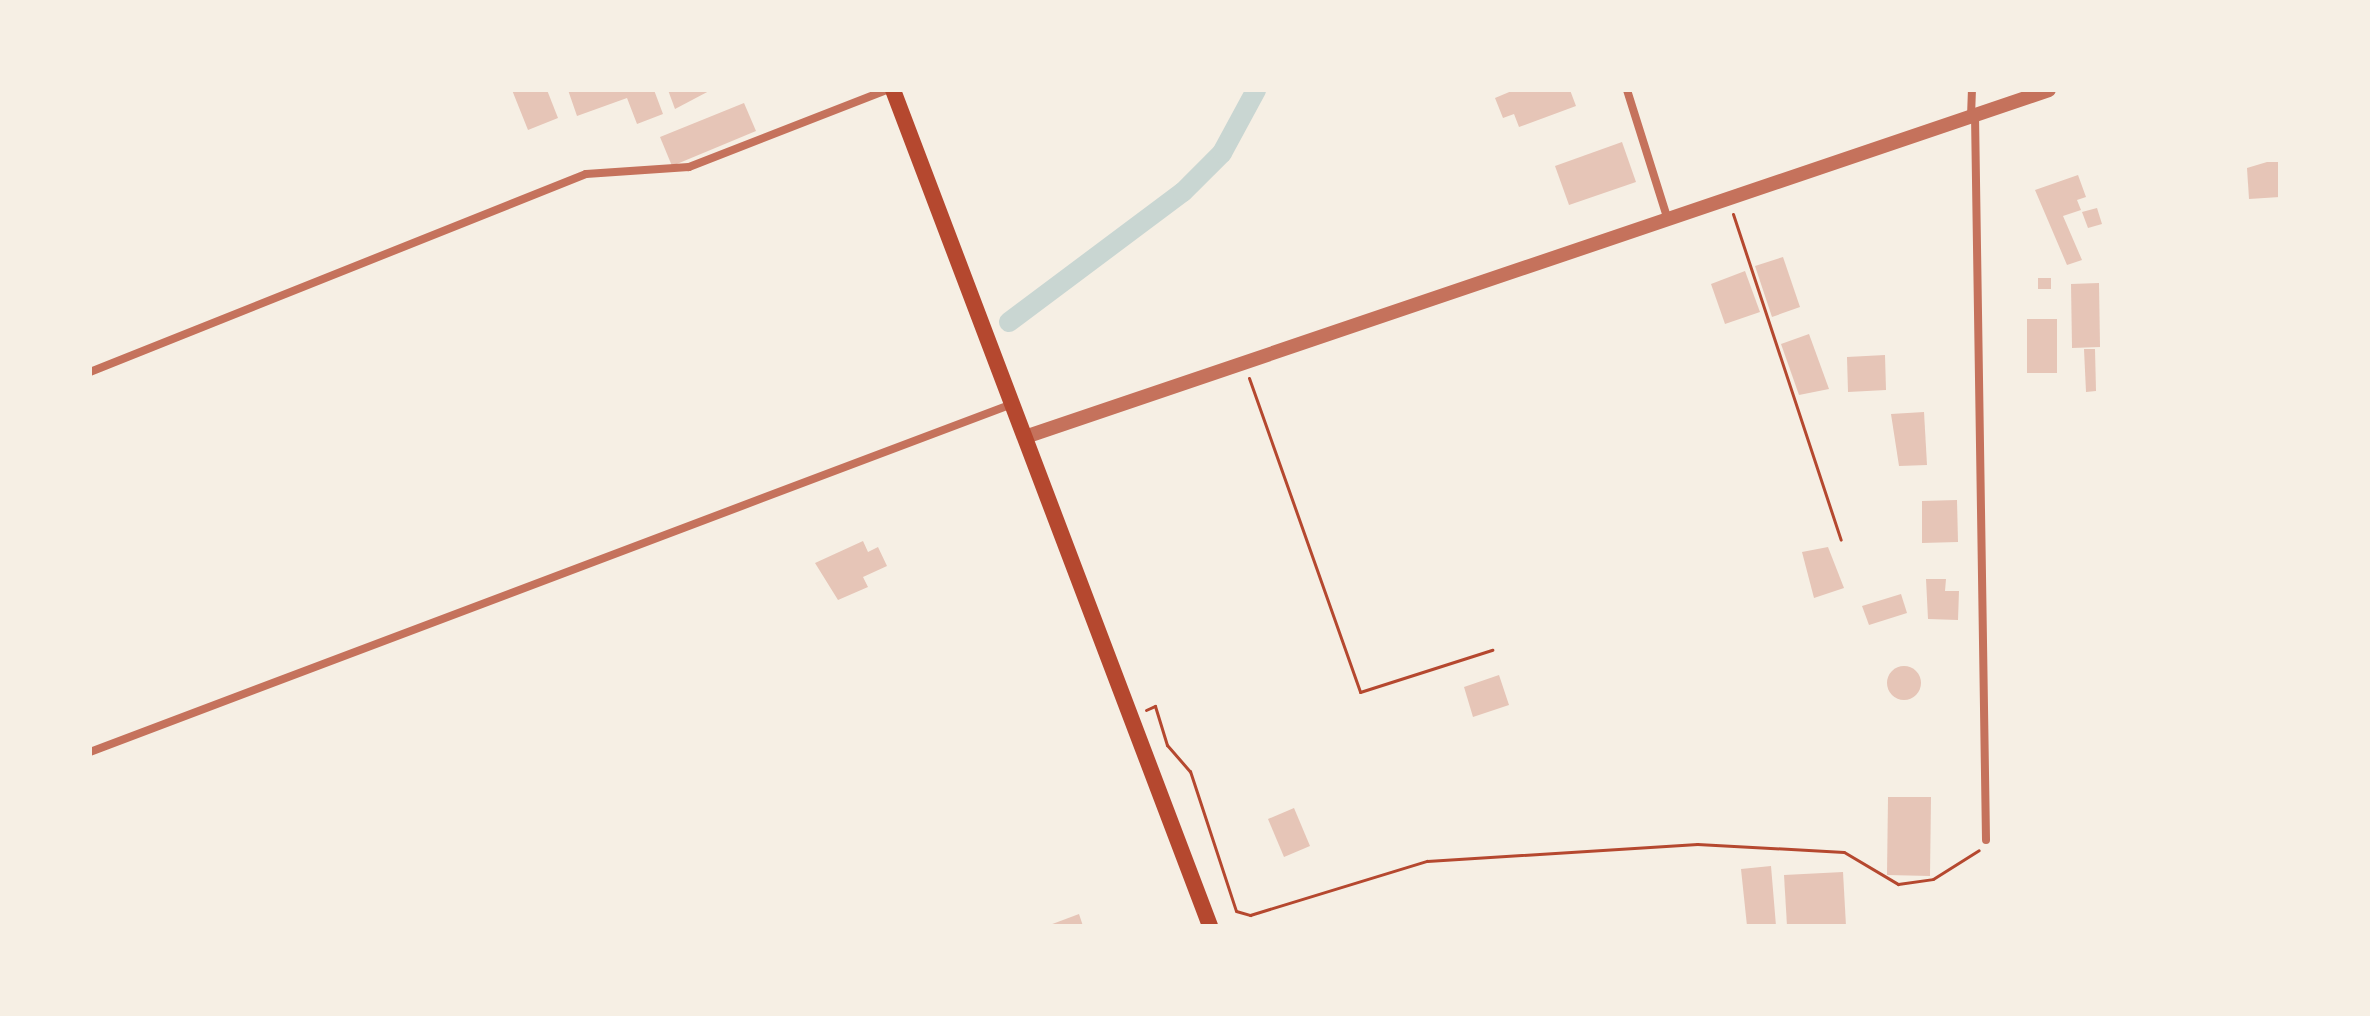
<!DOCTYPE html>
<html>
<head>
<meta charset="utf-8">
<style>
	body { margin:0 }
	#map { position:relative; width:2370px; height:1016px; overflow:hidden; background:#f6efe4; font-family:Rubik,sans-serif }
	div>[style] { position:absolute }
	.canal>* { height:20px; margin:-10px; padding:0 10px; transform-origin:10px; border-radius:10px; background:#c9d6d2 }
	.building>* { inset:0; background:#e6c5b7 }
	.round { border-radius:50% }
	.path>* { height:3px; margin:-1.5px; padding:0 1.5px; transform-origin:1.5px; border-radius:1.5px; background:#b5482f }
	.minor>* { height:8px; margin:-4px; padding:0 4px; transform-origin:4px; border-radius:4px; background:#c5725c }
	.tertiary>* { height:14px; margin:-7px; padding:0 7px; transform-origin:7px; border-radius:7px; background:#c5725c }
	.secondary>* { height:16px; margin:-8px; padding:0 8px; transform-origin:8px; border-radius:8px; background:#b5482f }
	span { translate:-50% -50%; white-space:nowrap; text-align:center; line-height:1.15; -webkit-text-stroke:6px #f6efe4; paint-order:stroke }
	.frame { position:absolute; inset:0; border:92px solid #f6efe4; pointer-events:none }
</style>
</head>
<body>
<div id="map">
	<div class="canal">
		<i style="left:1009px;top:322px;width:217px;rotate:-36.8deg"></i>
		<i style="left:1183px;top:192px;width:55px;rotate:-45deg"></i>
		<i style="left:1222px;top:153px;width:72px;rotate:-61.6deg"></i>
	</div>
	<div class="building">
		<i style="clip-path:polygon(512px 90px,547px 90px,558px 118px,528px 130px)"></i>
		<i style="clip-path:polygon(568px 90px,654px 90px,663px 114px,637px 124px,627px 98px,577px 116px)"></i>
		<i style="clip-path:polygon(668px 90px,711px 90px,675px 109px)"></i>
		<i style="clip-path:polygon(1514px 90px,1570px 90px,1576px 106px,1519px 127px,1514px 114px,1503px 118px,1495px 98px)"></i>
		<i style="clip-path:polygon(744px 103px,756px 131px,672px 166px,660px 137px)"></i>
		<i style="clip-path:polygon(1622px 142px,1636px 182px,1569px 205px,1555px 166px)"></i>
		<i style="clip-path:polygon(2267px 162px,2280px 162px,2280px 197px,2249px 199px,2247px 168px)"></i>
		<i style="clip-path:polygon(2078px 175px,2086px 197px,2077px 200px,2081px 210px,2063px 216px,2082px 260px,2067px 265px,2035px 190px)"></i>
		<i style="clip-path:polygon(2097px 208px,2102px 224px,2088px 228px,2082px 212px)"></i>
		<i style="clip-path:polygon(1783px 257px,1800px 307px,1772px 317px,1755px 266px)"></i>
		<i style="clip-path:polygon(1745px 271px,1760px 312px,1725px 324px,1711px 284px)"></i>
		<i style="clip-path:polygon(2038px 278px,2051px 278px,2051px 289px,2038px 289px)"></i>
		<i style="clip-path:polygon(2099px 283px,2100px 347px,2072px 348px,2071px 284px)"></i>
		<i style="clip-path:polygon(2027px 319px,2057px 319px,2057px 373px,2027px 373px)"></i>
		<i style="clip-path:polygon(1809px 334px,1829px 389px,1799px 395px,1781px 344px)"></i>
		<i style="clip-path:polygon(2084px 349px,2095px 349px,2096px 391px,2086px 392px)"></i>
		<i style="clip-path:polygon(1885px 355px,1886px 390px,1848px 392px,1847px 357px)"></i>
		<i style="clip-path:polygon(1924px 412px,1927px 465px,1899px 466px,1891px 414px)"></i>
		<i style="clip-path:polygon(1957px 500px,1958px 542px,1922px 543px,1922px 501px)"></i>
		<i style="clip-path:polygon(863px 541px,868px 552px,878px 547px,887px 566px,863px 577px,868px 587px,838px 600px,815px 563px)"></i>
		<i style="clip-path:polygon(1828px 547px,1844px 588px,1814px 598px,1802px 552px)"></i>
		<i style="clip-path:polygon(1926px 579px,1946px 579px,1945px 591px,1959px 591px,1958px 620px,1928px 619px)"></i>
		<i style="clip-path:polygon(1901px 594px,1907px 613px,1869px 625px,1862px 606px)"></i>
		<i class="round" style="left:1887px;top:666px;width:34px;height:34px"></i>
		<i style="clip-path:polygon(1499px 675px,1509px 705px,1473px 717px,1464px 687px)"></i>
		<i style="clip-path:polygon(1888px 797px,1931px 797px,1930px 876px,1887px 875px)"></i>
		<i style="clip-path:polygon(1294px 808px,1310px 846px,1284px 857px,1268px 819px)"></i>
		<i style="clip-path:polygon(1771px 866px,1776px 926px,1747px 926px,1741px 869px)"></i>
		<i style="clip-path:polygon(1843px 872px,1846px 926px,1787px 926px,1784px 875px)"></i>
		<i style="clip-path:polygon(1079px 914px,1083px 926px,1047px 926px)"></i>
	</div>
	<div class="path">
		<i style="left:1733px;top:214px;width:343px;rotate:71.7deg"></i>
		<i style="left:1249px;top:378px;width:333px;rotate:70.5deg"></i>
		<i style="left:1360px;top:692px;width:139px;rotate:-17.7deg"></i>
		<i style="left:1146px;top:710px;width:10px;rotate:-24deg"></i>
		<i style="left:1155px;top:706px;width:41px;rotate:72.9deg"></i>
		<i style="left:1167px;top:745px;width:35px;rotate:49deg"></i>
		<i style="left:1190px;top:771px;width:147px;rotate:71.8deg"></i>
		<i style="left:1236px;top:911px;width:15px;rotate:16deg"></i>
		<i style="left:1250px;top:915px;width:185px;rotate:-17deg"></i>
		<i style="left:1427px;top:861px;width:271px;rotate:-3.6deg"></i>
		<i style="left:1697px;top:844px;width:147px;rotate:3.1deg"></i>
		<i style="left:1844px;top:852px;width:63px;rotate:30.7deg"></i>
		<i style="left:1898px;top:884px;width:35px;rotate:-8deg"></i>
		<i style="left:1933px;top:879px;width:54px;rotate:-32.2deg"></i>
	</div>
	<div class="minor">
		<i style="left:1627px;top:90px;width:136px;rotate:72.5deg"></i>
		<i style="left:1975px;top:115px;width:725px;rotate:89.13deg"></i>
		<i style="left:1971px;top:117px;width:27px;rotate:-88deg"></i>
		<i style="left:90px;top:372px;width:534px;rotate:-21.76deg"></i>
		<i style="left:586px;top:174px;width:103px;rotate:-3.9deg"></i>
		<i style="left:689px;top:167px;width:212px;rotate:-21.3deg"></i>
		<i style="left:90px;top:752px;width:985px;rotate:-20.68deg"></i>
	</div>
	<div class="tertiary">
		<i style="left:1025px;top:437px;width:1081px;rotate:-18.72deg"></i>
	</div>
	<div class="secondary">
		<i style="left:893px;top:90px;width:894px;rotate:69.23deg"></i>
	</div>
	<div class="frame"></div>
</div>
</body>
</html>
